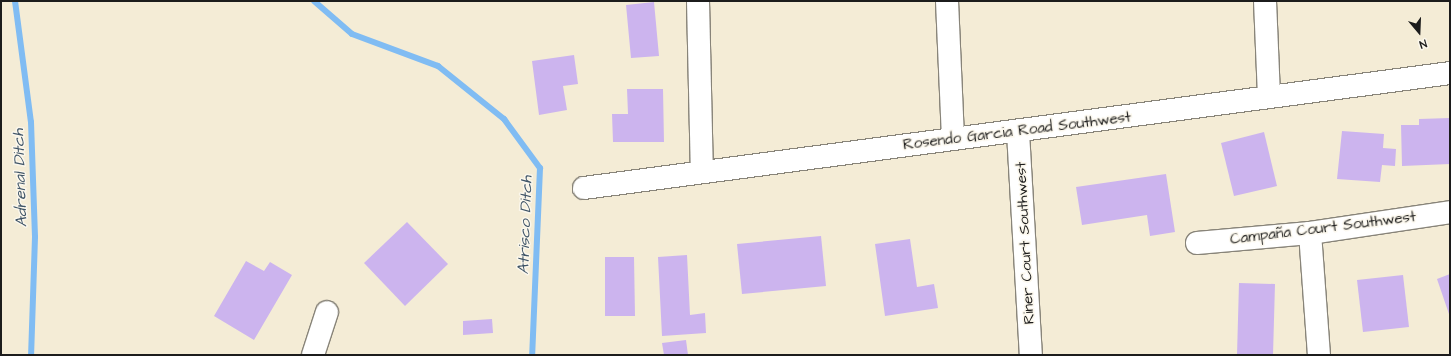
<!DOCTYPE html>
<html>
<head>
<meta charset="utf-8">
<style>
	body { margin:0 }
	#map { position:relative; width:1451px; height:356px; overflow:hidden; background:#f4ecd6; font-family:"Architects Daughter",sans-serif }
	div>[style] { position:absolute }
	.stream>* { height:6px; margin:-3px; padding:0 3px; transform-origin:3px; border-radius:3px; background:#80bcf3 }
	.building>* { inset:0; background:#ccb4ee }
	.roads { filter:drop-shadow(1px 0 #888479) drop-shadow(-1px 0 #888479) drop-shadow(0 1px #888479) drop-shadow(0 -1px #888479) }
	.minor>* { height:22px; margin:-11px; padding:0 11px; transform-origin:11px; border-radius:11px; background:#fff }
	span { translate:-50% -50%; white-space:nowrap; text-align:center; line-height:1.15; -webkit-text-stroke:3px #fbf7ec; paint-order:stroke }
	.street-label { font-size:15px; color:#1c1c1c }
	.water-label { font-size:16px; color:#3f5467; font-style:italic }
	.frame { position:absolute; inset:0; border:2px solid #1c1c1c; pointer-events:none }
	.north { position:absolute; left:1399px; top:12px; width:40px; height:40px; -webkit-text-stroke:3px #fbf7ec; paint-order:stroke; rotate:161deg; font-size:11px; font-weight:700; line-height:16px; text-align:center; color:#1c1c1c }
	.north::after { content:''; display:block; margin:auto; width:14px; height:18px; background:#1c1c1c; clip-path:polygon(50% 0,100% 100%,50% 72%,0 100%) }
</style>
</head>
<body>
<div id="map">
	<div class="stream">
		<i style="left:15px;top:1px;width:122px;rotate:82.5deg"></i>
		<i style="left:31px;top:122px;width:115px;rotate:88deg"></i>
		<i style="left:35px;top:237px;width:118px;rotate:91.9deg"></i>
		<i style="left:314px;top:1px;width:50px;rotate:41deg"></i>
		<i style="left:352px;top:34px;width:92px;rotate:20.4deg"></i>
		<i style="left:438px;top:66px;width:85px;rotate:38.8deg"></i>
		<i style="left:504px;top:119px;width:61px;rotate:53.7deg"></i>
		<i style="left:540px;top:168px;width:187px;rotate:92.4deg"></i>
	</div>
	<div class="building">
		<i style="clip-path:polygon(654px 2px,659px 56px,631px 58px,626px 5px)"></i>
		<i style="clip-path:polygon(574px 55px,578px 84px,563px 86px,567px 110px,539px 115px,532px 61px)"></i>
		<i style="clip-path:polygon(627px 89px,663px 89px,664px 142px,613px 142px,612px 114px,628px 114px)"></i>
		<i style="clip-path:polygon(1450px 118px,1450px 164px,1402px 166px,1401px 125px,1419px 125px,1419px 119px)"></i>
		<i style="clip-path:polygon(1342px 131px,1384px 134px,1383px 148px,1396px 149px,1395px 166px,1382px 165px,1380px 182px,1337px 179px)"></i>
		<i style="clip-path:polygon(1264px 132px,1277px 186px,1234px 196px,1221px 143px)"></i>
		<i style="clip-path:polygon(1166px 174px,1175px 232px,1150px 236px,1147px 215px,1082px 225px,1076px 187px)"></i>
		<i style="clip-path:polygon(407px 222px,448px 264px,405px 306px,364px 263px)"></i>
		<i style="clip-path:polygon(821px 236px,826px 286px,742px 294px,737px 244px)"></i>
		<i style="clip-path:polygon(910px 239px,917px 287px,934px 284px,938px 308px,885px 316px,875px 244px)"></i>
		<i style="clip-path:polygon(687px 255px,690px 315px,705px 313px,706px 333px,662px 336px,658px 257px)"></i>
		<i style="clip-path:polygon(605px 257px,634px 257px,635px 316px,605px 316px)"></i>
		<i style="clip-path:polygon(246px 261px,264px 271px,270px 262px,292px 275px,254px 340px,214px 316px)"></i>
		<i style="clip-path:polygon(1450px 274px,1450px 317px,1437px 279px)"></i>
		<i style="clip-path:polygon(1403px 275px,1409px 327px,1363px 332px,1357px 280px)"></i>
		<i style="clip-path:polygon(1239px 283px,1275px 284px,1273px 355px,1237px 355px)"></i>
		<i style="clip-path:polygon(492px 319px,493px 333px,463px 335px,463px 321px)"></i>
		<i style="clip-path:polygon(686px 340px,688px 355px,664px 355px,662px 343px)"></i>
	</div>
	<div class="roads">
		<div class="minor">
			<i style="left:698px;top:1px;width:171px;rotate:88.7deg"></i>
			<i style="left:947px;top:1px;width:138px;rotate:87.5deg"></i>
			<i style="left:1265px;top:1px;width:96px;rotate:87.6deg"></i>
			<i style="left:1018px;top:132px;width:223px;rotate:86.7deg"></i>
			<i style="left:584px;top:188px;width:874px;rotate:-7.56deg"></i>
			<i style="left:1310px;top:233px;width:122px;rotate:85.8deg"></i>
			<i style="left:1197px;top:243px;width:113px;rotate:-5.1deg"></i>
			<i style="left:1310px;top:233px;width:142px;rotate:-8.5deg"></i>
			<i style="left:313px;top:355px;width:45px;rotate:-72deg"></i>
		</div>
	</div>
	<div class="street-label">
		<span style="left:1017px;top:131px;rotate:-7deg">Rosendo Garcia Road Southwest</span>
		<span style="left:1323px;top:228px;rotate:-7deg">Campaña Court Southwest</span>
		<span style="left:1025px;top:243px;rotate:-93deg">Riner Court Southwest</span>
	</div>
	<div class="water-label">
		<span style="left:20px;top:178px;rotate:-92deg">Adrenal Ditch</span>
		<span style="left:525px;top:225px;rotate:-88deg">Atrisco Ditch</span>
	</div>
	<div class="frame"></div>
	<div class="north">N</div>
</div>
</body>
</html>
